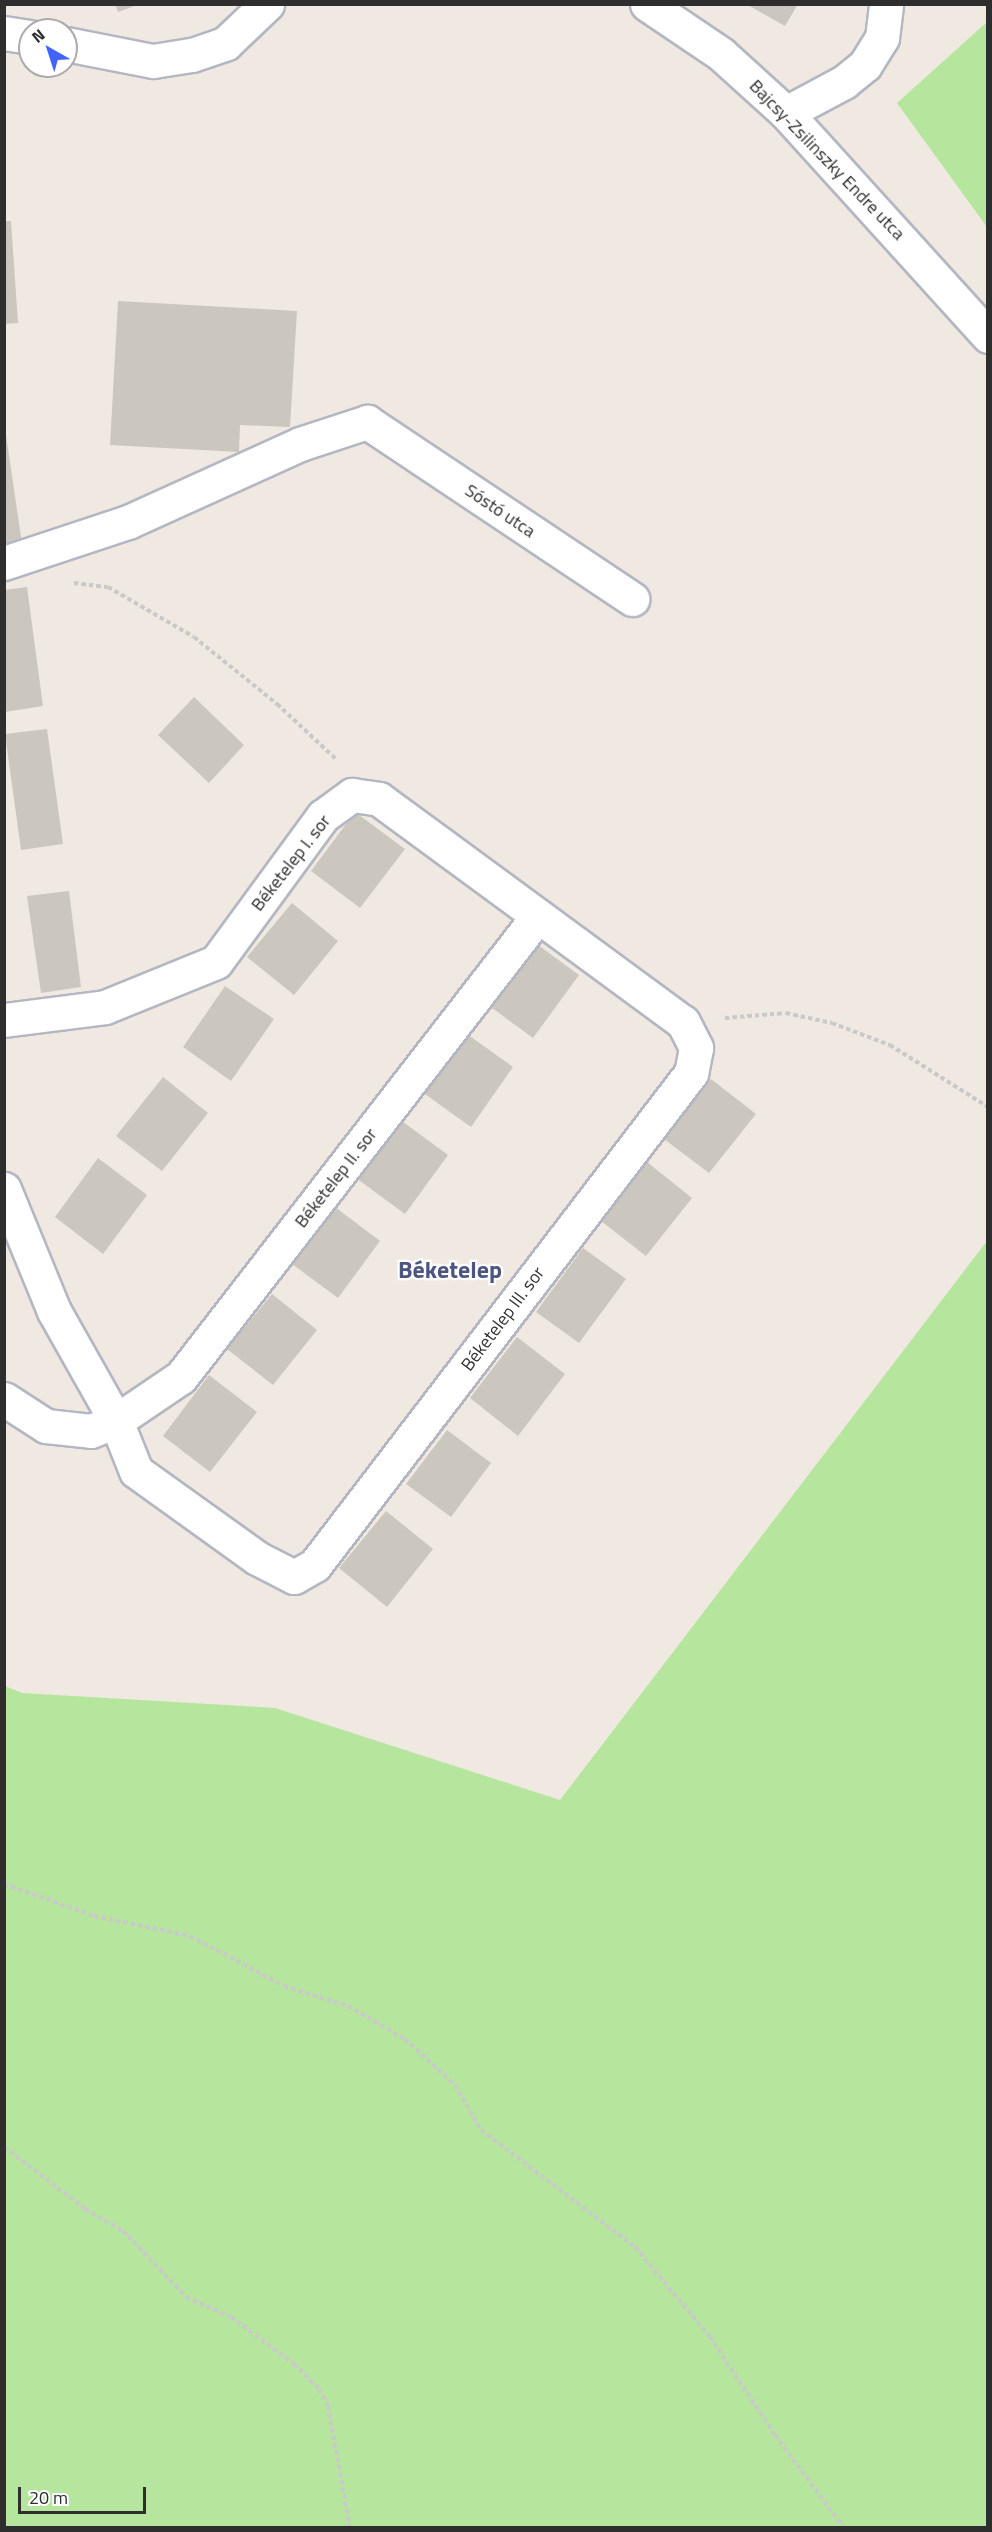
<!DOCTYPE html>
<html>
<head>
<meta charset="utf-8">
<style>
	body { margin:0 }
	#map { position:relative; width:992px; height:2532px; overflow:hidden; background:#efe9e1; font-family:"Titillium Web",sans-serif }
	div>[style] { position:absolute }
	.green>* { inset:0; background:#b6e59e }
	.building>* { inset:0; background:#cbc7bf }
	.path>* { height:4px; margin-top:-2px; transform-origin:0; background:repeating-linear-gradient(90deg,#c9c9c9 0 4.5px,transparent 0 7.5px) }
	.roads { filter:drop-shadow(2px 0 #b4b7c1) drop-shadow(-2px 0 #b4b7c1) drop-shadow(0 2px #b4b7c1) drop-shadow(0 -2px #b4b7c1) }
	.street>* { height:33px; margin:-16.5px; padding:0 16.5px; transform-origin:16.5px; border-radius:16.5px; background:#fff }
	span { translate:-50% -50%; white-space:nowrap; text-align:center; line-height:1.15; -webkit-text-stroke:4.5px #fff; paint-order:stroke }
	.street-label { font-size:18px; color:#2e2e2e }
	.district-label { font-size:24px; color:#4d5680; font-weight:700 }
	.frame { position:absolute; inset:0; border:6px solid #2e2e2e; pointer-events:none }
	.north { position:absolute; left:18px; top:18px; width:60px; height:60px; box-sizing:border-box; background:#fff; border:2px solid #ababab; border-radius:50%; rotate:321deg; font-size:16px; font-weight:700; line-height:24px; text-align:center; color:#2e2e2e }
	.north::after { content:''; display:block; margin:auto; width:21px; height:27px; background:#4264fb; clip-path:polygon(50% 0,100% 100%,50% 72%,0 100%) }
	.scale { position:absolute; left:18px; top:2487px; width:128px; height:27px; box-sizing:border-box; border:3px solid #2e2e2e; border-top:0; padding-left:8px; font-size:18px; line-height:21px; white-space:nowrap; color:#2e2e2e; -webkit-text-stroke:4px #fff; paint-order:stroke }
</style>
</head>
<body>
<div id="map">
	<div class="green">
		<i style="clip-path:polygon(987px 22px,987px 227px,897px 103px)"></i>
		<i style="clip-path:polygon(987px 1241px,987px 2527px,5px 2527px,5px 1686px,22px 1693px,275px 1708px,560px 1800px)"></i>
	</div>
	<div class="building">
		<i style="clip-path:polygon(115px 4px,137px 4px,137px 5px,118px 12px)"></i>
		<i style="clip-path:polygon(746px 4px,798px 4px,785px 26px)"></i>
		<i style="clip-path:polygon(4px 221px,11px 221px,18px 323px,4px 324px)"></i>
		<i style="clip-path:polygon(118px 301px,297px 311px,290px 427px,240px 425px,239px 452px,110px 445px)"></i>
		<i style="clip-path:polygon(4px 421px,22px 544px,4px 546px)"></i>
		<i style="clip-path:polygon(27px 587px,43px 706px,5px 712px,4px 590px)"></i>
		<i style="clip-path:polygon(194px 697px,244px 745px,209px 783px,158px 735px)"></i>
		<i style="clip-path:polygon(47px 729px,63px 844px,21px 850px,5px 734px)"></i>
		<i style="clip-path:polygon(355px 812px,405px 849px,360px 908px,311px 871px)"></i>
		<i style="clip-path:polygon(69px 891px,81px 987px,41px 993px,27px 896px)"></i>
		<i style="clip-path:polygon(292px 903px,338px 941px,294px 995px,247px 957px)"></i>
		<i style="clip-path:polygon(534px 942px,579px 975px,533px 1038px,488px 1005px)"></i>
		<i style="clip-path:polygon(225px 986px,274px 1019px,231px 1081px,183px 1047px)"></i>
		<i style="clip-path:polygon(464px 1032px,513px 1067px,471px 1127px,422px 1092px)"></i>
		<i style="clip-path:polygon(163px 1077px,208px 1113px,162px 1171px,116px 1136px)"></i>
		<i style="clip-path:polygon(711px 1079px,756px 1114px,709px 1173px,664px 1139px)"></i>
		<i style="clip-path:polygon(399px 1119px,448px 1155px,405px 1214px,356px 1178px)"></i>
		<i style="clip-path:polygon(98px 1158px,147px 1195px,103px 1254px,55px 1217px)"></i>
		<i style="clip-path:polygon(647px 1162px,692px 1198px,646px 1256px,601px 1221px)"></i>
		<i style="clip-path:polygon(335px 1207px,380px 1241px,338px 1298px,292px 1264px)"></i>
		<i style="clip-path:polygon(583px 1248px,626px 1279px,579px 1343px,536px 1312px)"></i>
		<i style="clip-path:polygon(272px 1294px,317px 1330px,273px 1385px,227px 1349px)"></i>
		<i style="clip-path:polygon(517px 1337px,565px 1374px,518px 1436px,470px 1398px)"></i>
		<i style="clip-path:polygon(209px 1375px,257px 1412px,210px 1472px,163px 1436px)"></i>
		<i style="clip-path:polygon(447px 1430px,491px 1463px,451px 1517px,406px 1484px)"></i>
		<i style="clip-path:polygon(386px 1511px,433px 1549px,387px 1607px,339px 1568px)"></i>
	</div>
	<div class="path">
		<i style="left:74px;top:583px;width:34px;rotate:7deg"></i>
		<i style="left:108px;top:587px;width:99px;rotate:30.2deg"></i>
		<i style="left:194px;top:637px;width:107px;rotate:38.9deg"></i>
		<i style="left:277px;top:704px;width:82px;rotate:43deg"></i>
		<i style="left:725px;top:1018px;width:61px;rotate:-4.7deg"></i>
		<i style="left:786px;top:1013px;width:47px;rotate:12.3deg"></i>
		<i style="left:832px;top:1023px;width:62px;rotate:20.8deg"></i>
		<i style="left:890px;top:1045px;width:116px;rotate:32.3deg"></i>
		<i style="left:4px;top:1884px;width:96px;rotate:19.6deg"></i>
		<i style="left:94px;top:1916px;width:98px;rotate:11.8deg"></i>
		<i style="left:190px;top:1936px;width:106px;rotate:28deg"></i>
		<i style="left:284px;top:1986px;width:67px;rotate:17.4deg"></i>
		<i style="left:348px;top:2006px;width:66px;rotate:30.1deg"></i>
		<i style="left:405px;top:2039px;width:68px;rotate:42.6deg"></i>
		<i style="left:455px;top:2085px;width:52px;rotate:60deg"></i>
		<i style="left:481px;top:2130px;width:193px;rotate:37.2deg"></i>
		<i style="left:635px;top:2247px;width:117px;rotate:50.2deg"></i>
		<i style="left:710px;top:2337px;width:118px;rotate:56.4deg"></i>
		<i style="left:775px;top:2435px;width:116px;rotate:53.4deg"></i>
		<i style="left:4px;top:2147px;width:102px;rotate:37.4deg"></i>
		<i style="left:85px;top:2209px;width:44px;rotate:30.1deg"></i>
		<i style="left:123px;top:2231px;width:91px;rotate:46.3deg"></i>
		<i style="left:186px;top:2297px;width:49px;rotate:24deg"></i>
		<i style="left:231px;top:2317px;width:79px;rotate:36.7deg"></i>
		<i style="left:294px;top:2364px;width:35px;rotate:45deg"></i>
		<i style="left:319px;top:2389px;width:19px;rotate:62deg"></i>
		<i style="left:328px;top:2406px;width:124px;rotate:79.8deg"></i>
	</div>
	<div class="roads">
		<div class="street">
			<i style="left:647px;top:4px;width:89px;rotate:34deg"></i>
			<i style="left:721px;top:54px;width:88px;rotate:42.2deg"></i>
			<i style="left:786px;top:113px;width:301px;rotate:47.8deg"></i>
			<i style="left:4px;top:33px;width:26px;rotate:9deg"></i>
			<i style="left:66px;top:44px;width:89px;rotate:11.1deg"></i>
			<i style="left:153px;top:61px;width:39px;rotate:-9deg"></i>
			<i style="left:192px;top:55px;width:36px;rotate:-19deg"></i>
			<i style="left:226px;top:43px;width:57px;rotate:-43.6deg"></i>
			<i style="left:786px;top:113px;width:66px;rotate:-28.1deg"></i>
			<i style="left:844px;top:82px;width:27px;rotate:-39deg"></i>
			<i style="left:865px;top:65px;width:32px;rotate:-58deg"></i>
			<i style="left:882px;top:38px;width:34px;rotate:-83deg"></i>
			<i style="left:4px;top:563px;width:131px;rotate:-18.3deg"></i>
			<i style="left:128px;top:522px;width:189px;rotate:-24.4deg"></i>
			<i style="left:300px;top:444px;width:71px;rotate:-18.2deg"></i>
			<i style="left:367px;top:422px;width:319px;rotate:33.7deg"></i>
			<i style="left:4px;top:1020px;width:102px;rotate:-7.3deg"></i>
			<i style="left:105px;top:1007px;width:120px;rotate:-22.1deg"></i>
			<i style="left:216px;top:962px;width:181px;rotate:-53.8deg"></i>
			<i style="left:323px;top:816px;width:36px;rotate:-36deg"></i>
			<i style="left:352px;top:795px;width:27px;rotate:8deg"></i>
			<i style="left:379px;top:799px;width:377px;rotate:36.3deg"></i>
			<i style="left:683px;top:1022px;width:29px;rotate:63deg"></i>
			<i style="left:696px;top:1048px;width:25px;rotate:101deg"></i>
			<i style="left:691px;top:1073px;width:619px;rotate:127.39deg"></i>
			<i style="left:315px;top:1565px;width:24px;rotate:150deg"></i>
			<i style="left:294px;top:1577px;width:42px;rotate:-152.8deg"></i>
			<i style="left:257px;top:1558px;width:149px;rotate:-144.3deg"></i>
			<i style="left:136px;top:1471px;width:54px;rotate:-111.8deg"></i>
			<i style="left:116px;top:1421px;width:126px;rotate:-119.4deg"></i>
			<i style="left:54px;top:1311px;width:132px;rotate:-112.3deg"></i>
			<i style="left:4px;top:1399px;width:50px;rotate:32.7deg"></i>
			<i style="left:46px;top:1426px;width:45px;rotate:6.3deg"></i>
			<i style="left:91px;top:1431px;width:27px;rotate:-22deg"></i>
			<i style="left:116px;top:1421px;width:78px;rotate:-34.1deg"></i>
			<i style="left:181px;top:1377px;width:583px;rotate:-52.25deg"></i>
		</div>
	</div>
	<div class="street-label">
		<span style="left:827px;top:160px;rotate:46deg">Bajcsy-Zsilinszky Endre utca</span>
		<span style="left:500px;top:511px;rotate:34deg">Sóstó utca</span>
		<span style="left:291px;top:863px;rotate:-52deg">Béketelep I. sor</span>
		<span style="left:336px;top:1178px;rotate:-52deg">Béketelep II. sor</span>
		<span style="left:503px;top:1319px;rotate:-53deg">Béketelep III. sor</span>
	</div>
	<div class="district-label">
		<span style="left:450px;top:1270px">Béketelep</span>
	</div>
	<div class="frame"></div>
	<div class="north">N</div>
	<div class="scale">20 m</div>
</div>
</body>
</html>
